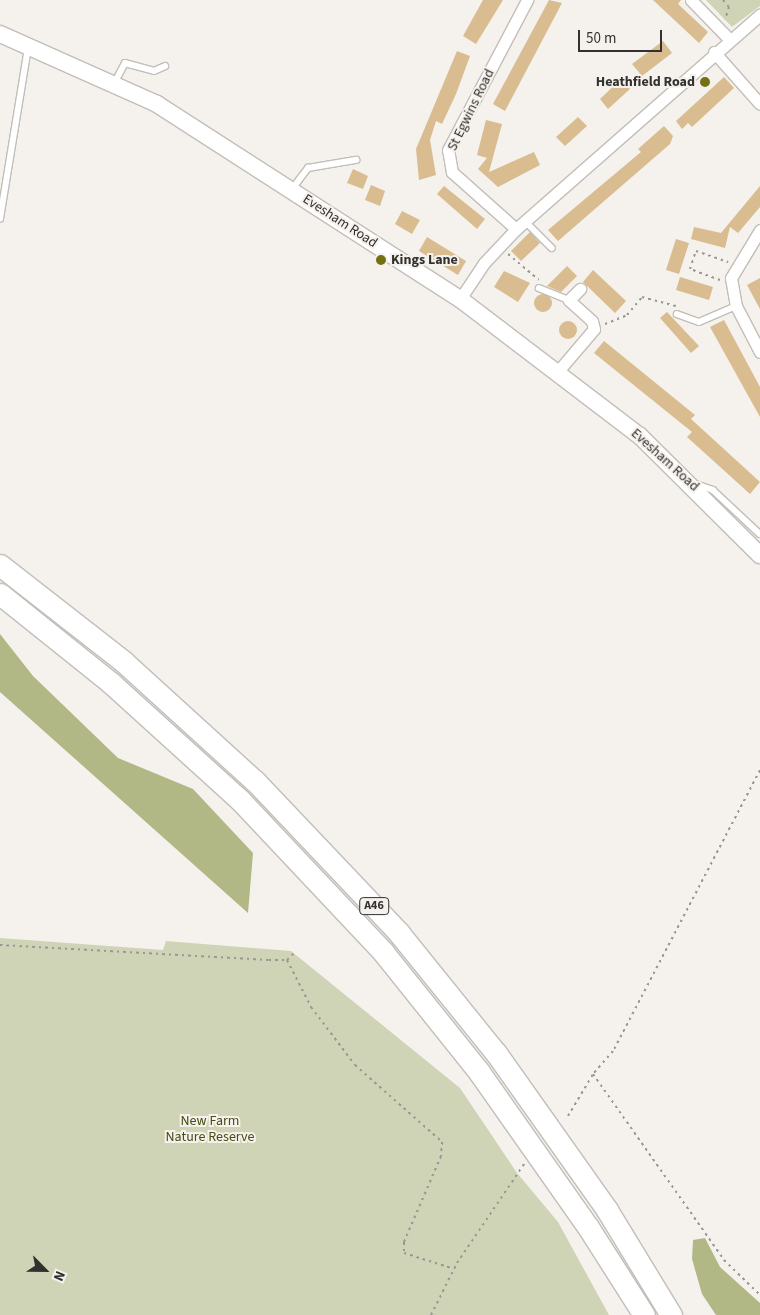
<!DOCTYPE html>
<html>
<head>
<meta charset="utf-8">
<style>
	body { margin:0 }
	#map { position:relative; width:760px; height:1315px; overflow:hidden; background:#f5f1ec; font-family:"Source Sans 3",sans-serif }
	div>[style] { position:absolute }
	.green>* { inset:0; background:#d0d4b6 }
	.forest>* { inset:0; background:#b1b785 }
	.building>* { inset:0; background:#d9bc8f }
	.round { border-radius:50% }
	.path>* { height:2px; margin-top:-1px; transform-origin:0; background:repeating-linear-gradient(90deg,#9a9793 0 2.5px,transparent 0 6.5px) }
	.roads { filter:drop-shadow(1px 0 #c2beb9) drop-shadow(-1px 0 #c2beb9) drop-shadow(0 1px #c2beb9) drop-shadow(0 -1px #c2beb9) }
	.lane>* { height:5.5px; margin:-2.75px; padding:0 2.75px; transform-origin:2.75px; border-radius:2.75px; background:#fff }
	.street>* { height:11px; margin:-5.5px; padding:0 5.5px; transform-origin:5.5px; border-radius:5.5px; background:#fff }
	.secondary>* { height:16px; margin:-8px; padding:0 8px; transform-origin:8px; border-radius:8px; background:#fff }
	.highway>* { height:21px; margin:-10.5px; padding:0 10.5px; transform-origin:10.5px; border-radius:10.5px; background:#fff }
	.dots>* { width:14px; height:14px; translate:-50% -50%; box-sizing:border-box; border:2px solid #f5f1ec; border-radius:50% }
	span { translate:-50% -50%; white-space:nowrap; text-align:center; line-height:1.15; -webkit-text-stroke:4px #f5f1ec; paint-order:stroke }
	.shield-label span { padding:1px 4px; background:#f5f1ec; border:1px solid; border-radius:4px; -webkit-text-stroke-width:0 }
	.shield-label { font-size:12px; color:#33312f; font-weight:700 }
	.poi-label { font-size:14px; color:#33312f; font-weight:700 }
	.right { translate:-100% -50%; text-align:right }
	.left { translate:0 -50%; text-align:left }
	.street-label { font-size:14px; color:#33312f }
	.park-label { font-size:14px; color:#484d12 }
	.north { position:absolute; left:20px; top:1245px; width:50px; height:50px; -webkit-text-stroke:4px #f5f1ec; paint-order:stroke; rotate:113deg; font-size:14px; font-weight:700; line-height:20px; text-align:center; color:#33312f }
	.north::after { content:''; display:block; margin:auto; width:18px; height:22px; background:#33312f; clip-path:polygon(50% 0,100% 100%,50% 72%,0 100%) }
	.scale { position:absolute; left:578px; top:30px; width:84px; height:22px; box-sizing:border-box; border:2px solid #33312f; border-top:0; padding-left:6px; font-size:15px; line-height:18px; white-space:nowrap; color:#33312f; -webkit-text-stroke:4px #f5f1ec; paint-order:stroke }
</style>
</head>
<body>
<div id="map">
	<div class="green">
		<i style="clip-path:polygon(706px 0,760px 0,760px 6px,732px 27px)"></i>
		<i style="clip-path:polygon(0 938px,163px 950px,166px 941px,291px 951px,460px 1088px,517px 1173px,558px 1222px,609px 1315px,0 1315px)"></i>
	</div>
	<div class="forest">
		<i style="clip-path:polygon(0 634px,33px 676px,118px 758px,193px 789px,253px 853px,248px 913px,0 692px)"></i>
		<i style="clip-path:polygon(705px 1238px,720px 1267px,760px 1303px,760px 1315px,716px 1315px,702px 1294px,692px 1259px,693px 1240px)"></i>
	</div>
	<div class="building">
		<i style="clip-path:polygon(483px 0,503px 0,476px 44px,463px 36px)"></i>
		<i style="clip-path:polygon(549px 0,562px 3px,505px 111px,493px 104px)"></i>
		<i style="clip-path:polygon(653px 0,681px 0,678px 4px,708px 32px,699px 43px)"></i>
		<i style="clip-path:polygon(663px 41px,672px 53px,642px 76px,632px 64px)"></i>
		<i style="clip-path:polygon(457px 51px,470px 56px,456px 94px,442px 124px,436px 121px,430px 140px,436px 175px,419px 180px,416px 149px)"></i>
		<i style="clip-path:polygon(724px 77px,734px 88px,692px 127px,688px 123px,682px 129px,676px 121px)"></i>
		<i style="clip-path:polygon(621px 79px,630px 89px,608px 109px,600px 99px)"></i>
		<i style="clip-path:polygon(578px 117px,587px 126px,565px 146px,556px 137px)"></i>
		<i style="clip-path:polygon(486px 120px,502px 124px,489px 172px,534px 152px,540px 165px,498px 187px,478px 169px,487px 158px,477px 155px)"></i>
		<i style="clip-path:polygon(664px 126px,673px 136px,670px 144px,558px 241px,548px 230px,641px 152px,638px 149px)"></i>
		<i style="clip-path:polygon(353px 169px,368px 176px,363px 189px,347px 183px)"></i>
		<i style="clip-path:polygon(371px 185px,385px 191px,380px 206px,365px 200px)"></i>
		<i style="clip-path:polygon(444px 186px,485px 219px,477px 229px,437px 194px)"></i>
		<i style="clip-path:polygon(760px 186px,760px 207px,738px 233px,730px 227px,725px 248px,691px 239px,694px 227px,721px 233px)"></i>
		<i style="clip-path:polygon(402px 211px,420px 220px,412px 234px,395px 224px)"></i>
		<i style="clip-path:polygon(530px 232px,540px 243px,521px 261px,511px 251px)"></i>
		<i style="clip-path:polygon(427px 237px,466px 261px,458px 275px,419px 251px)"></i>
		<i style="clip-path:polygon(676px 239px,689px 243px,679px 274px,666px 270px)"></i>
		<i style="clip-path:polygon(567px 266px,577px 276px,561px 292px,547px 286px)"></i>
		<i style="clip-path:polygon(593px 270px,626px 301px,615px 313px,583px 282px)"></i>
		<i style="clip-path:polygon(504px 271px,530px 283px,518px 302px,494px 287px)"></i>
		<i style="clip-path:polygon(680px 277px,713px 287px,709px 300px,676px 290px)"></i>
		<i style="clip-path:polygon(760px 278px,760px 309px,747px 285px)"></i>
		<i class="round" style="left:534px;top:294px;width:18px;height:18px"></i>
		<i style="clip-path:polygon(667px 312px,699px 346px,691px 353px,660px 318px)"></i>
		<i style="clip-path:polygon(724px 320px,760px 387px,760px 417px,710px 327px)"></i>
		<i class="round" style="left:559px;top:321px;width:18px;height:18px"></i>
		<i style="clip-path:polygon(604px 341px,695px 415px,691px 419px,760px 482px,750px 494px,687px 437px,692px 432px,594px 353px)"></i>
	</div>
	<div class="path">
		<i style="left:723px;top:0;width:9px;rotate:49deg"></i>
		<i style="left:729px;top:7px;width:13px;rotate:108deg"></i>
		<i style="left:508px;top:254px;width:40px;rotate:40deg"></i>
		<i style="left:720px;top:280px;width:32px;rotate:-160deg"></i>
		<i style="left:690px;top:269px;width:19px;rotate:-72deg"></i>
		<i style="left:696px;top:251px;width:34px;rotate:19deg"></i>
		<i style="left:605px;top:324px;width:24px;rotate:-22deg"></i>
		<i style="left:627px;top:315px;width:23px;rotate:-50deg"></i>
		<i style="left:642px;top:297px;width:35px;rotate:15deg"></i>
		<i style="left:760px;top:770px;width:317px;rotate:117.6deg"></i>
		<i style="left:613px;top:1051px;width:30px;rotate:131deg"></i>
		<i style="left:593px;top:1074px;width:228px;rotate:54.8deg"></i>
		<i style="left:724px;top:1260px;width:50px;rotate:44.2deg"></i>
		<i style="left:0;top:945px;width:269px;rotate:3.2deg"></i>
		<i style="left:269px;top:960px;width:18px"></i>
		<i style="left:287px;top:960px;width:10px;rotate:-45deg"></i>
		<i style="left:287px;top:960px;width:53px;rotate:62.9deg"></i>
		<i style="left:311px;top:1007px;width:73px;rotate:52.8deg"></i>
		<i style="left:355px;top:1065px;width:116px;rotate:41.5deg"></i>
		<i style="left:442px;top:1142px;width:14px;rotate:94deg"></i>
		<i style="left:441px;top:1156px;width:94px;rotate:113.3deg"></i>
		<i style="left:404px;top:1242px;width:11px;rotate:90deg"></i>
		<i style="left:404px;top:1253px;width:52px;rotate:17.7deg"></i>
		<i style="left:568px;top:1116px;width:49px;rotate:-59.2deg"></i>
		<i style="left:431px;top:1315px;width:58px;rotate:-63.4deg"></i>
		<i style="left:457px;top:1263px;width:120px;rotate:-55.9deg"></i>
	</div>
	<div class="roads">
		<div class="lane">
			<i style="left:115px;top:82px;width:21px;rotate:-62deg"></i>
			<i style="left:125px;top:63px;width:30px;rotate:15deg"></i>
			<i style="left:154px;top:71px;width:12px;rotate:-24deg"></i>
			<i style="left:293px;top:188px;width:25px;rotate:-53deg"></i>
			<i style="left:308px;top:168px;width:49px;rotate:-9.5deg"></i>
			<i style="left:0;top:219px;width:173px;rotate:-80.7deg"></i>
			<i style="left:525px;top:221px;width:38px;rotate:45deg"></i>
			<i style="left:539px;top:288px;width:32px;rotate:22deg"></i>
			<i style="left:677px;top:314px;width:23px;rotate:20deg"></i>
			<i style="left:699px;top:322px;width:40px;rotate:-23.4deg"></i>
			<i style="left:696px;top:484px;width:18px;rotate:19deg"></i>
			<i style="left:713px;top:490px;width:64px;rotate:43.1deg"></i>
		</div>
		<div class="street">
			<i style="left:691px;top:0;width:54px;rotate:45.7deg"></i>
			<i style="left:714px;top:52px;width:69px;rotate:48.5deg"></i>
			<i style="left:516px;top:229px;width:86px;rotate:-138.3deg"></i>
			<i style="left:452px;top:172px;width:22px;rotate:-100deg"></i>
			<i style="left:448px;top:150px;width:170px;rotate:-62.2deg"></i>
			<i style="left:760px;top:230px;width:56px;rotate:121.1deg"></i>
			<i style="left:731px;top:278px;width:28px;rotate:80deg"></i>
			<i style="left:736px;top:306px;width:52px;rotate:62.4deg"></i>
			<i style="left:460px;top:299px;width:43px;rotate:-56.3deg"></i>
			<i style="left:484px;top:263px;width:47px;rotate:-46.7deg"></i>
			<i style="left:516px;top:229px;width:325px;rotate:-41.3deg"></i>
			<i style="left:559px;top:370px;width:54px;rotate:-49.5deg"></i>
			<i style="left:594px;top:329px;width:8px;rotate:-104deg"></i>
			<i style="left:592px;top:321px;width:31px;rotate:-138deg"></i>
			<i style="left:569px;top:300px;width:16px;rotate:-45deg"></i>
		</div>
		<div class="secondary">
			<i style="left:0;top:34px;width:172px;rotate:24deg"></i>
			<i style="left:157px;top:104px;width:360px;rotate:32.8deg"></i>
			<i style="left:460px;top:299px;width:226px;rotate:37.3deg"></i>
			<i style="left:640px;top:436px;width:169px;rotate:44.8deg"></i>
		</div>
		<div class="highway">
			<i style="left:0;top:565px;width:157px;rotate:38deg"></i>
			<i style="left:124px;top:662px;width:177px;rotate:42.3deg"></i>
			<i style="left:255px;top:781px;width:209px;rotate:46.5deg"></i>
			<i style="left:399px;top:933px;width:154px;rotate:51.1deg"></i>
			<i style="left:496px;top:1053px;width:192px;rotate:54.7deg"></i>
			<i style="left:607px;top:1210px;width:123px;rotate:58.6deg"></i>
			<i style="left:0;top:594px;width:142px;rotate:38.7deg"></i>
			<i style="left:111px;top:683px;width:174px;rotate:42.2deg"></i>
			<i style="left:240px;top:800px;width:209px;rotate:46.7deg"></i>
			<i style="left:383px;top:952px;width:154px;rotate:51.3deg"></i>
			<i style="left:479px;top:1072px;width:189px;rotate:54.9deg"></i>
			<i style="left:588px;top:1227px;width:104px;rotate:57.5deg"></i>
		</div>
	</div>
	<div class="dots">
		<i style="left:705px;top:82px;background:#737114"></i>
		<i style="left:381px;top:260px;background:#737114"></i>
	</div>
	<div class="shield-label">
		<span style="left:374px;top:906px">A46</span>
	</div>
	<div class="poi-label">
		<span class="right" style="left:695px;top:82px">Heathfield Road</span>
		<span class="left" style="left:391px;top:260px">Kings Lane</span>
	</div>
	<div class="street-label">
		<span style="left:471px;top:110px;rotate:-64deg">St Egwins Road</span>
		<span style="left:340px;top:221px;rotate:33deg">Evesham Road</span>
		<span style="left:665px;top:460px;rotate:42deg">Evesham Road</span>
	</div>
	<div class="park-label">
		<span style="left:210px;top:1129px">New Farm<br>Nature Reserve</span>
	</div>
	<div class="north">N</div>
	<div class="scale">50 m</div>
</div>
</body>
</html>
